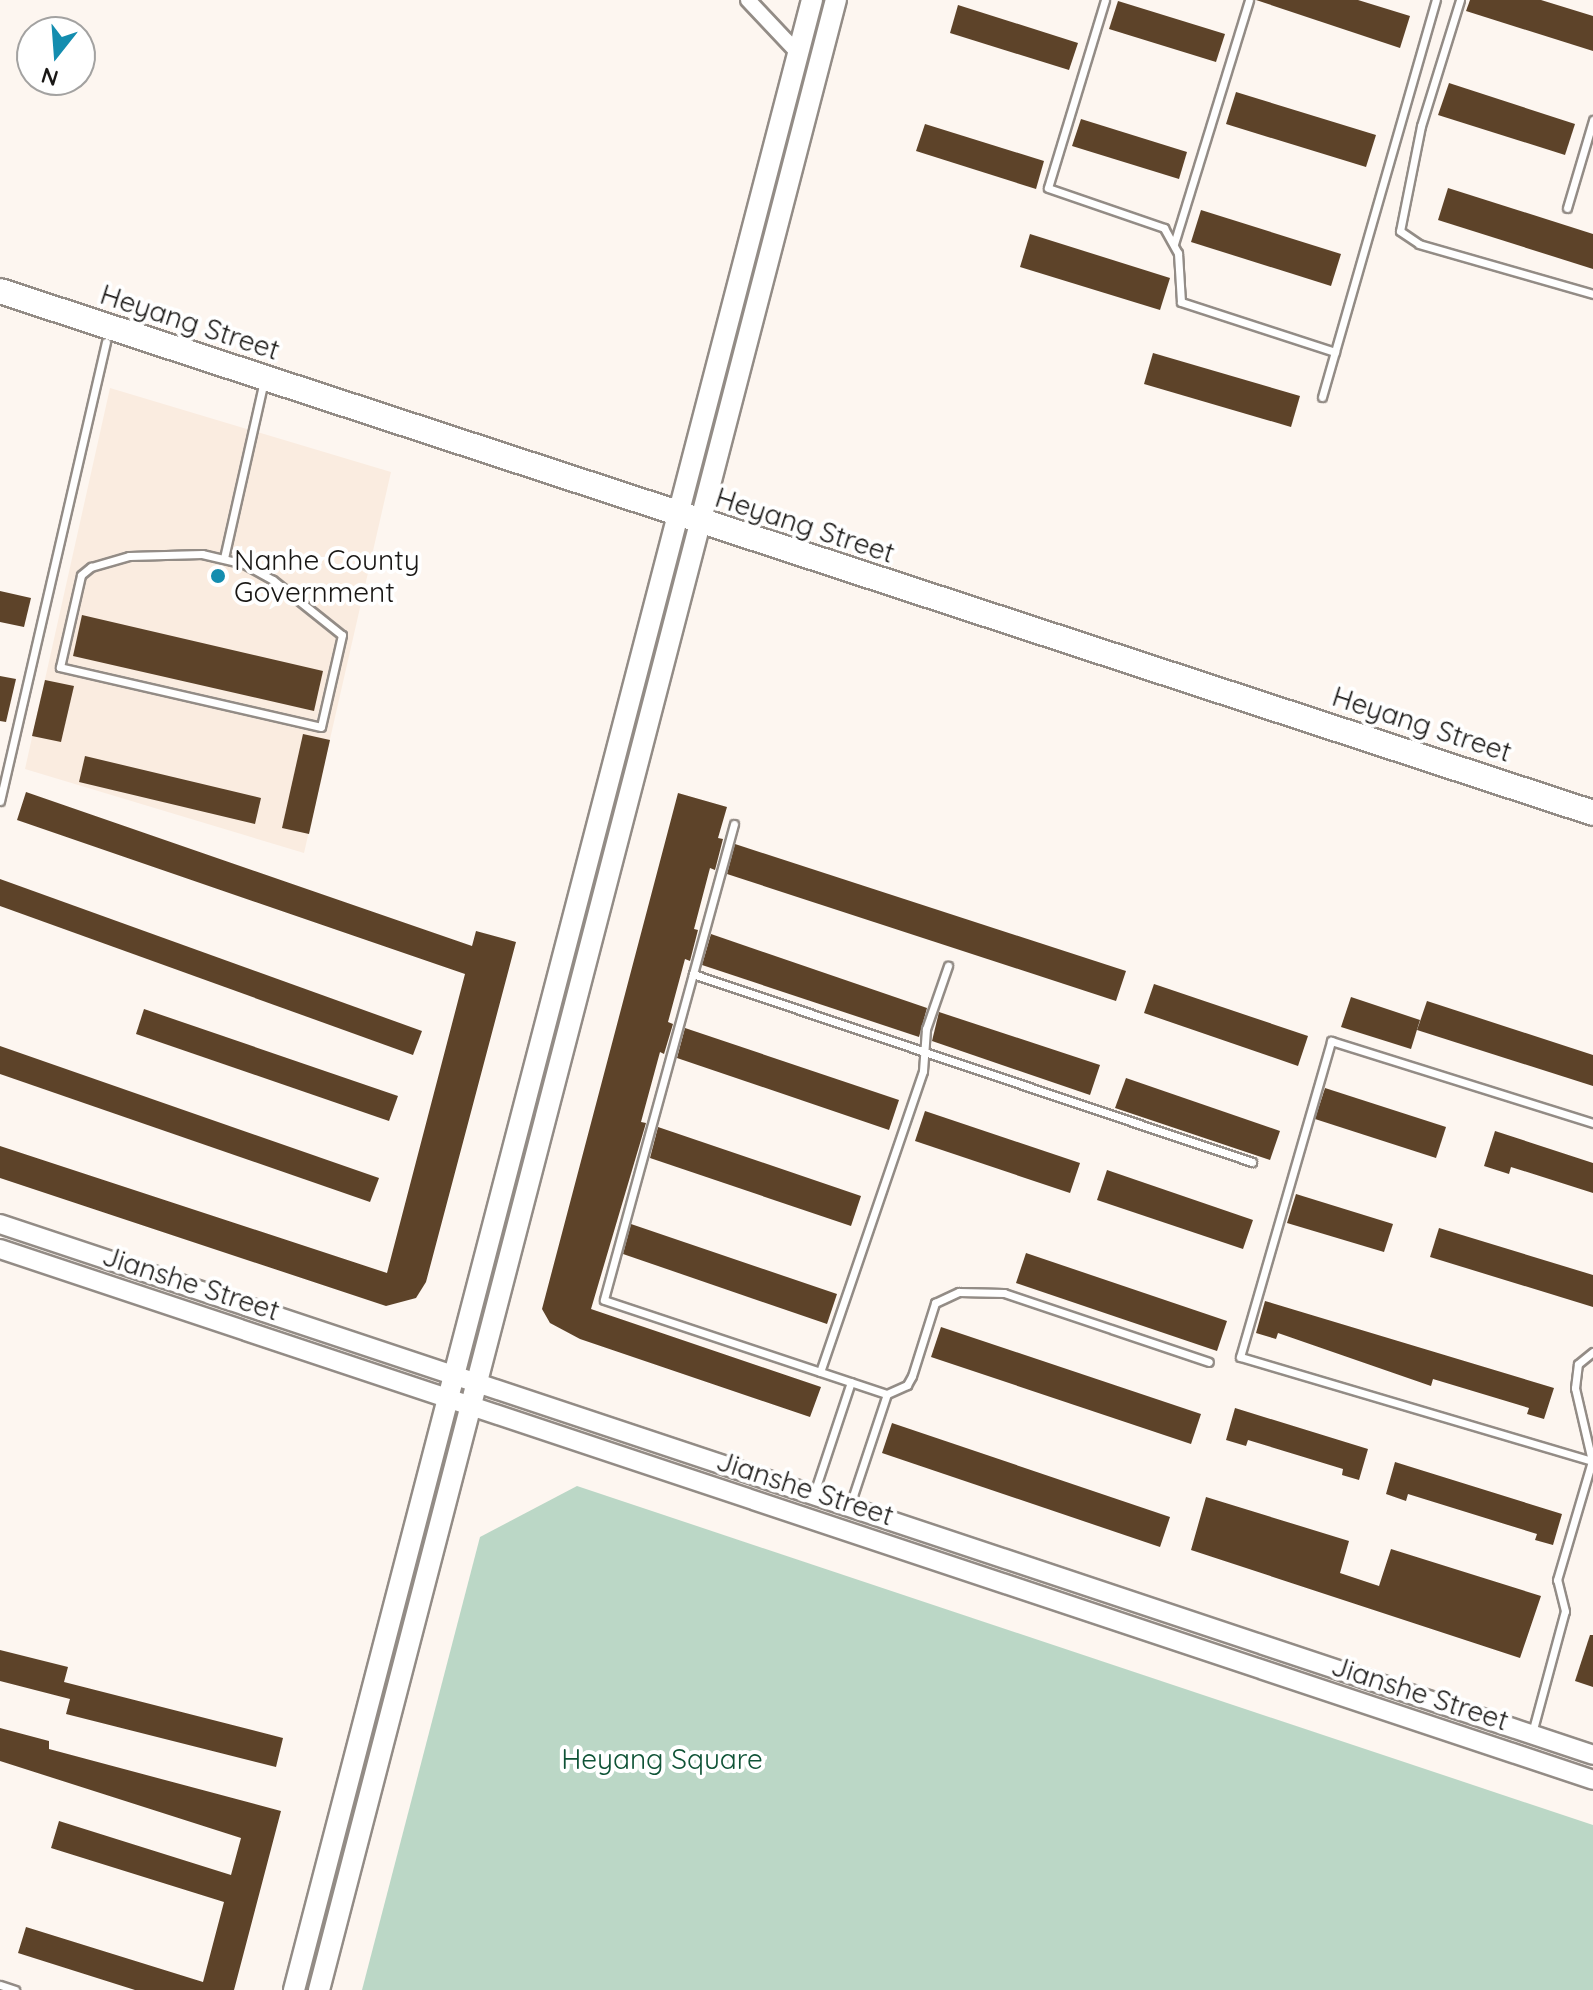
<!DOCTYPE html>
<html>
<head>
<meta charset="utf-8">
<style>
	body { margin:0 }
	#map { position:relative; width:1593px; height:1990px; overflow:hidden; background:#fdf6f0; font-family:Quicksand,sans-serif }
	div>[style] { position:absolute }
	.built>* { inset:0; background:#faece0 }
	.green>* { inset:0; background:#bbd7c6 }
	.building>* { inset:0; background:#5d4329 }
	.roads { filter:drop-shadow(2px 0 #938c86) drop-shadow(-2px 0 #938c86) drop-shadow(0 2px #938c86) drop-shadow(0 -2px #938c86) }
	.service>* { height:7px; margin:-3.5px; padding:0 3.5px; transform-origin:3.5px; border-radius:3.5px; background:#fff }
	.minor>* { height:14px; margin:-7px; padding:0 7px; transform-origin:7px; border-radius:7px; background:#fff }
	.tertiary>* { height:18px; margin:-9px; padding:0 9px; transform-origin:9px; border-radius:9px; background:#fff }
	.secondary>* { height:20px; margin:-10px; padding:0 10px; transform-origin:10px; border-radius:10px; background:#fff }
	.primary>* { height:24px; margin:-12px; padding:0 12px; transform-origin:12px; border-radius:12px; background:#fff }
	.dots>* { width:22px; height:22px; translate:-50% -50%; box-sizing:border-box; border:4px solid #fff; border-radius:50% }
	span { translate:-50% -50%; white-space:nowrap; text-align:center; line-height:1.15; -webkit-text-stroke:8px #fff; paint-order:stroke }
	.street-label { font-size:28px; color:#191715 }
	.poi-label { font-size:28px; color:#191715 }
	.left { translate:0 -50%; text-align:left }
	.park-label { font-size:28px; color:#0f5336 }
	.north { position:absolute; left:16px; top:16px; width:80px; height:80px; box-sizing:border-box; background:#fff; border:2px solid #a3a2a1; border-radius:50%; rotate:197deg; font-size:22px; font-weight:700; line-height:32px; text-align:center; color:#191715 }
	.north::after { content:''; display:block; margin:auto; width:28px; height:36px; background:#148daf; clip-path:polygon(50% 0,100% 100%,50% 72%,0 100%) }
</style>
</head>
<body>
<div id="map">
	<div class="built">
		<i style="clip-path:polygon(110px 388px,391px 472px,304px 853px,25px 769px)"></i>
	</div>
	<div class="green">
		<i style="clip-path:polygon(577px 1486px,1593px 1825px,1593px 1990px,362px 1990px,480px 1537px)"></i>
	</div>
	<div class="building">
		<i style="clip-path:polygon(1256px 0,1358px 0,1410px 16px,1400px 48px)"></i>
		<i style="clip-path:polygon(1470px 0,1541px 0,1593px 16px,1593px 51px,1466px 11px)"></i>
		<i style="clip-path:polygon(1118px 1px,1225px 34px,1216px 62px,1109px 29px)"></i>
		<i style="clip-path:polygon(958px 5px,1078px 43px,1069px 70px,950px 33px)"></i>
		<i style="clip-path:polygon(1449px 83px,1575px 124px,1565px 155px,1438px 115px)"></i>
		<i style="clip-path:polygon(1236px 92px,1376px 135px,1366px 167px,1226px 124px)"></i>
		<i style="clip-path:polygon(1081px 119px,1187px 152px,1179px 179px,1072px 146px)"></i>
		<i style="clip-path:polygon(925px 124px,1044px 161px,1036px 189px,916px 151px)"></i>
		<i style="clip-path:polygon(1448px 188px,1593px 234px,1593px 269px,1438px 220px)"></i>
		<i style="clip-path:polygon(1201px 210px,1341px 254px,1331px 286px,1191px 242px)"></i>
		<i style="clip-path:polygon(1030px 234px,1170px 278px,1160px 310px,1020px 267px)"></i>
		<i style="clip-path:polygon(1153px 353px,1300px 396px,1291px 427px,1144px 384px)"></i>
		<i style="clip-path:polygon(0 591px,31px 598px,24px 627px,0 622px)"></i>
		<i style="clip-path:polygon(82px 615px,323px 671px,314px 711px,73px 656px)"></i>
		<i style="clip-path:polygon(0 676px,16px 679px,6px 722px,0 721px)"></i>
		<i style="clip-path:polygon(45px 680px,74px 686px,61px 742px,32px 736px)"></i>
		<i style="clip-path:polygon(303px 734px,330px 740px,309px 834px,282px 828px)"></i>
		<i style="clip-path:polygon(85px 756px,261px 798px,255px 824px,79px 782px)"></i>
		<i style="clip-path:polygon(26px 792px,472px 946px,476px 931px,516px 942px,426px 1282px,416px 1298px,386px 1306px,0 1178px,0 1146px,387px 1273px,465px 974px,17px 820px)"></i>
		<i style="clip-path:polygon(678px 793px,727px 807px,718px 838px,723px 839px,715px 870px,710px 868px,694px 929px,698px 930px,690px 961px,685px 959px,668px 1022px,673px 1024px,664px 1054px,660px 1052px,641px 1122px,646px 1123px,591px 1309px,821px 1387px,810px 1417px,580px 1339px,550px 1323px,542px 1309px)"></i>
		<i style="clip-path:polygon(735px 844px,1126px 971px,1116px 1001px,727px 874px)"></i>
		<i style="clip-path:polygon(0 879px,422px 1031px,413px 1055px,0 906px)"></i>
		<i style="clip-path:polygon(711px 934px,927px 1008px,919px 1037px,702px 965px)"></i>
		<i style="clip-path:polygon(1154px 984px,1308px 1036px,1298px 1066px,1144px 1013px)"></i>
		<i style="clip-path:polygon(1351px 997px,1420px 1020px,1411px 1049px,1341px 1027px)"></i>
		<i style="clip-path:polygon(1427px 1001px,1593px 1055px,1593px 1086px,1417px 1030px)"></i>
		<i style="clip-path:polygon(144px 1009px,398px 1096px,389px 1121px,136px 1034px)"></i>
		<i style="clip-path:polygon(939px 1012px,1100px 1065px,1090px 1095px,932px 1041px)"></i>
		<i style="clip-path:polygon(685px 1028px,899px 1100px,889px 1130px,677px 1058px)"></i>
		<i style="clip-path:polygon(0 1046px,379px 1178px,370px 1202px,0 1074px)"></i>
		<i style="clip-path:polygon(1126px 1078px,1280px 1131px,1270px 1160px,1115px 1108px)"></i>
		<i style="clip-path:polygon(1325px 1088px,1446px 1127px,1436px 1158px,1315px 1119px)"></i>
		<i style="clip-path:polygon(925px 1111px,1080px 1163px,1070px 1193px,915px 1141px)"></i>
		<i style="clip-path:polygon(658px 1127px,861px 1196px,851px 1226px,650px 1158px)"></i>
		<i style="clip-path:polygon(1495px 1131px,1593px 1163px,1593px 1193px,1511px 1167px,1509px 1174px,1484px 1166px)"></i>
		<i style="clip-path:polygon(1107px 1170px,1253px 1220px,1243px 1249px,1097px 1200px)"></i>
		<i style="clip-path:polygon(1296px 1194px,1393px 1224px,1384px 1252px,1287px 1223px)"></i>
		<i style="clip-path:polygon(631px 1224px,837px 1294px,827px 1324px,623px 1254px)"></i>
		<i style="clip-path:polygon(1439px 1228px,1593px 1275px,1593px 1307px,1430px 1257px)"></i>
		<i style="clip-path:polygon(1026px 1253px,1227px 1321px,1217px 1351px,1016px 1283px)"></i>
		<i style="clip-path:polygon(1265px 1301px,1554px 1388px,1544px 1419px,1527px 1414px,1529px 1408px,1433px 1379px,1431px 1386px,1278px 1333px,1276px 1339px,1256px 1333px)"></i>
		<i style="clip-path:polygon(941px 1327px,1201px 1414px,1191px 1444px,931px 1357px)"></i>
		<i style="clip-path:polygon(1235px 1408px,1368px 1449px,1359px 1480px,1342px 1475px,1343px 1469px,1248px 1440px,1246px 1446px,1226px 1440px)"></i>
		<i style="clip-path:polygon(892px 1423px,1170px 1517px,1160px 1547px,882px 1453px)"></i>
		<i style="clip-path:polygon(1395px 1462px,1562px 1514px,1553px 1545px,1535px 1540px,1537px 1534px,1408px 1494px,1406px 1501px,1386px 1494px)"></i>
		<i style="clip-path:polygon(1206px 1497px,1349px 1541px,1340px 1573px,1379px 1586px,1391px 1549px,1541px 1596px,1520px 1658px,1191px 1550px)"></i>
		<i style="clip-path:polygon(1590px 1635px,1593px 1635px,1593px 1687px,1575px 1681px)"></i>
		<i style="clip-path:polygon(0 1650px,68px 1667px,64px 1682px,283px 1738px,276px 1767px,66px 1714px,70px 1699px,0 1681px)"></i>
		<i style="clip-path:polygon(0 1728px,49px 1741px,49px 1749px,281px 1811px,234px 1990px,135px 1990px,18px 1953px,26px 1927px,203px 1982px,224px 1902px,51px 1848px,59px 1821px,231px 1875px,241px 1838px,0 1761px)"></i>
	</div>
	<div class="roads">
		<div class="service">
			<i style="left:1105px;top:0;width:196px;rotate:106.9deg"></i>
			<i style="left:1048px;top:188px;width:123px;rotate:19deg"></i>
			<i style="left:1164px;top:228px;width:29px;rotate:61deg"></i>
			<i style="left:1178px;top:253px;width:49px;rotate:86.5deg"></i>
			<i style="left:1181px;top:302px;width:162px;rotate:18deg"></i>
			<i style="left:1460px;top:0;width:132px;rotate:107.2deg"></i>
			<i style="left:1421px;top:126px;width:107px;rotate:101.3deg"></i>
			<i style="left:1400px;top:231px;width:23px;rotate:34deg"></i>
			<i style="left:1419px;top:244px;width:181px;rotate:16deg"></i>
			<i style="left:1567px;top:208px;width:92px;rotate:-73.5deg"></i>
			<i style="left:1174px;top:244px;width:255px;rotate:-72.9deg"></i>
			<i style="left:1322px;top:397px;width:413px;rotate:-74deg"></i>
			<i style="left:202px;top:554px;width:43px;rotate:13.4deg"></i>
			<i style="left:244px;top:564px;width:33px;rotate:29deg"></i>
			<i style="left:273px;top:580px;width:88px;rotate:38.6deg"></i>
			<i style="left:342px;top:635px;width:94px;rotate:102.9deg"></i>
			<i style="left:321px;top:727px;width:268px;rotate:-167.1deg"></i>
			<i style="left:60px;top:667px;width:94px;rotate:-77.1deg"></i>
			<i style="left:81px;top:575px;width:13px;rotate:-39deg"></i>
			<i style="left:91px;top:567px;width:40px;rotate:-16deg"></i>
			<i style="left:129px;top:556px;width:73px;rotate:-1.6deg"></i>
			<i style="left:224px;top:558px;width:181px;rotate:-77.3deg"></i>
			<i style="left:0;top:801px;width:471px;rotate:-77deg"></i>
			<i style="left:734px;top:824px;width:493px;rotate:105.3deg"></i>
			<i style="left:604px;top:1300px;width:298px;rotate:18.4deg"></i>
			<i style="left:887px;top:1394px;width:22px;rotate:-24deg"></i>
			<i style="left:907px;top:1385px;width:10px;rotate:-61deg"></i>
			<i style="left:912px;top:1376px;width:77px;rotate:-72.5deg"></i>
			<i style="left:935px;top:1303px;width:26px;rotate:-25deg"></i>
			<i style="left:959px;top:1292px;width:45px;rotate:1.3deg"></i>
			<i style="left:1004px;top:1293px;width:216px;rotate:18.6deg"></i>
			<i style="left:693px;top:974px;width:590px;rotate:18.59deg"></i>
			<i style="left:820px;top:1372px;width:318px;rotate:-71.1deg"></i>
			<i style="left:923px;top:1071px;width:42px;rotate:-85.9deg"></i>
			<i style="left:926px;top:1029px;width:67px;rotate:-70.8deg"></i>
			<i style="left:1592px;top:1461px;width:367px;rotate:-163.5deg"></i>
			<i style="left:1240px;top:1357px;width:329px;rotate:-73.9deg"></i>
			<i style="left:1331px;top:1041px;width:275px;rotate:17.4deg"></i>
			<i style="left:814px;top:1493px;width:117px;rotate:-71.6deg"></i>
			<i style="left:850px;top:1505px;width:117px;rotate:-71.6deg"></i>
			<i style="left:1532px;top:1733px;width:126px;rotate:-74.9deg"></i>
			<i style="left:1565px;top:1611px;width:32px;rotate:-104deg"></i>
			<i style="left:1557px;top:1580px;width:124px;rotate:-73.6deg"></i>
			<i style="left:1592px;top:1461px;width:75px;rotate:-103.1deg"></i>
			<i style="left:1575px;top:1388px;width:24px;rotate:-83deg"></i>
			<i style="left:1578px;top:1364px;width:19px;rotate:-39deg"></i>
			<i style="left:0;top:1985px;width:16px;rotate:18deg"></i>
		</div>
		<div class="minor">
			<i style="left:748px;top:0;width:73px;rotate:46.7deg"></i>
		</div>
		<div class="tertiary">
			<i style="left:0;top:1224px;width:1679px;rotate:18.43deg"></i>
			<i style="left:0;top:1249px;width:1679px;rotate:18.43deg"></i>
		</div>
		<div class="secondary">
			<i style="left:294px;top:1990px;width:2056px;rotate:-75.41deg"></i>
			<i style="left:319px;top:1990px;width:2056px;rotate:-75.44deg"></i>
		</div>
		<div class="primary">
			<i style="left:0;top:291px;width:1676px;rotate:18.14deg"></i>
		</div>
	</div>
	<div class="dots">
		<i style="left:218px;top:576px;background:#148daf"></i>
	</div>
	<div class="street-label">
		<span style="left:190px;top:322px;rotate:18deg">Heyang Street</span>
		<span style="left:805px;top:525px;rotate:18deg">Heyang Street</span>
		<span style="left:1422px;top:724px;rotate:18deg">Heyang Street</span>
		<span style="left:191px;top:1283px;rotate:18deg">Jianshe Street</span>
		<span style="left:805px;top:1488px;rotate:18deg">Jianshe Street</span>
		<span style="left:1420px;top:1693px;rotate:18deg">Jianshe Street</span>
	</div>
	<div class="poi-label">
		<span class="left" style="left:234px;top:576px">Nanhe County<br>Government</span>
	</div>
	<div class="park-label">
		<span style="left:662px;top:1759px">Heyang Square</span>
	</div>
	<div class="north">N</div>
</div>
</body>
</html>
